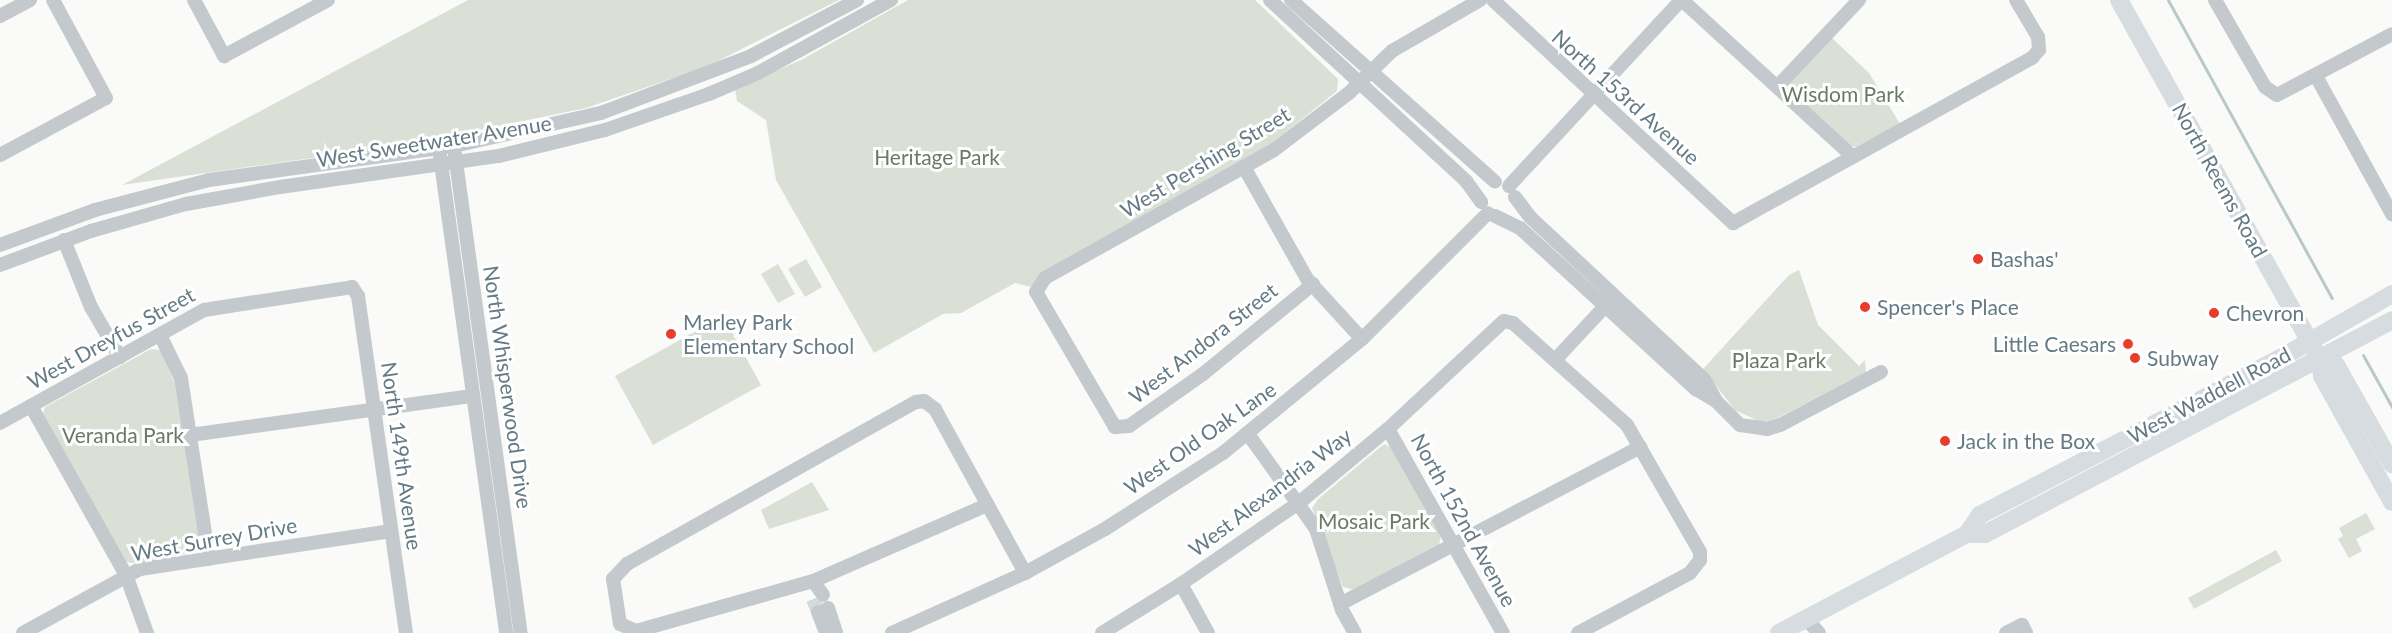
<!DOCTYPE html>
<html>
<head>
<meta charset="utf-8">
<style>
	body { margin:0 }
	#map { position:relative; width:2392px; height:633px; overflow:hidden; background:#fafaf8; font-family:Lato,sans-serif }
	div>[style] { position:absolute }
	.green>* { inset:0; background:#dbe0d7 }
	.stream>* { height:3px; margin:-1.5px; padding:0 1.5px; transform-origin:1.5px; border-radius:1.5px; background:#b9c8ca }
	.minor-tunnel>* { height:14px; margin-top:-7px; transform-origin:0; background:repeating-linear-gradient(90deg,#d4dadb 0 14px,transparent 0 21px) }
	.minor>* { height:14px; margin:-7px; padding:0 7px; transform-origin:7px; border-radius:7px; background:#c3c9cc }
	.major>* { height:18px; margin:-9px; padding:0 9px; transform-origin:9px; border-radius:9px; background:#d6dcdf }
	.dots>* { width:16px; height:16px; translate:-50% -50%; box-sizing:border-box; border:3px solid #fff; border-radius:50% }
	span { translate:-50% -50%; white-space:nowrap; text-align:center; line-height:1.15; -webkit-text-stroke:6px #fff; paint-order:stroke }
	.park-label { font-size:21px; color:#6b7b63 }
	.street-label { font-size:21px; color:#647a84 }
	.poi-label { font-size:21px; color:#647a84 }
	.left { translate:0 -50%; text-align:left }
	.right { translate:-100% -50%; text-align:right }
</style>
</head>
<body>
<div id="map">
	<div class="green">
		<i style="clip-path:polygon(468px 0,839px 0,708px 66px,586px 108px,423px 142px,122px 185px)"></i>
		<i style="clip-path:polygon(908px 0,1255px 0,1338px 79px,1337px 91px,1263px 150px,1043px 274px,1031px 287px,1015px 283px,961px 313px,943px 314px,874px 353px,776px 180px,766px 120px,737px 101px,735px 89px,803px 59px)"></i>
		<i style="clip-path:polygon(1831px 37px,1869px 73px,1900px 124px,1856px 147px,1849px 145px,1791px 92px,1790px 83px)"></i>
		<i style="clip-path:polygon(806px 259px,822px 287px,805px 297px,788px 269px)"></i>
		<i style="clip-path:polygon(778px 264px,795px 294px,778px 303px,761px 274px)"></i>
		<i style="clip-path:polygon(1799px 270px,1818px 325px,1859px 366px,1865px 360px,1866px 373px,1771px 421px,1758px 421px,1735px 410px,1703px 369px,1789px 275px)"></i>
		<i style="clip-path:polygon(723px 316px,761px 385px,653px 445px,615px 376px)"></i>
		<i style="clip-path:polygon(151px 349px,161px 350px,175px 384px,201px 545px,195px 552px,133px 563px,125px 562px,43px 414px,45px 407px)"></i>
		<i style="clip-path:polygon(1384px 444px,1391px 447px,1441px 536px,1439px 545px,1354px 590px,1343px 587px,1312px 508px,1318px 499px)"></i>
		<i style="clip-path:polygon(812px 482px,829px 510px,769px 529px,761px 510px)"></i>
		<i style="clip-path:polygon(2366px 513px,2375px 529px,2356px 539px,2362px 551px,2349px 558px,2338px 539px,2343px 536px,2339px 528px)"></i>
		<i style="clip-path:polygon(2276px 550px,2282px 561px,2194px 609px,2188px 598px)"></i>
	</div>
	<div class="stream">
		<i style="left:2168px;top:0;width:340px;rotate:61.2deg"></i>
		<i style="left:2363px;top:355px;width:60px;rotate:60.9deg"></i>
	</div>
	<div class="minor-tunnel">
		<i style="left:813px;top:599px;width:14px;rotate:69deg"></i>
	</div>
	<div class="minor">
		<i style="left:194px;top:0;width:64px;rotate:61.8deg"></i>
		<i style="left:224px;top:56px;width:118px;rotate:-28.3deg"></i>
		<i style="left:1270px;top:0;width:267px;rotate:42.7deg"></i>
		<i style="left:1466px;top:181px;width:26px;rotate:54deg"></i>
		<i style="left:1291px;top:0;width:273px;rotate:41.7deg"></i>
		<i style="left:1493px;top:0;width:328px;rotate:42.9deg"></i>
		<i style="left:1733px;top:223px;width:342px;rotate:-28.9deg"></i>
		<i style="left:2032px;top:58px;width:11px;rotate:-49deg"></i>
		<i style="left:2039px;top:50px;width:13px;rotate:-94deg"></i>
		<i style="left:2038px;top:37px;width:43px;rotate:-120.7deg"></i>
		<i style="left:1682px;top:0;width:231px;rotate:42.5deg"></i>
		<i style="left:2215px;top:0;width:100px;rotate:60.1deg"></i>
		<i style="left:2265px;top:87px;width:14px;rotate:34deg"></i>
		<i style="left:2277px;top:95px;width:130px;rotate:-27.9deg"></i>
		<i style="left:0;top:16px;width:34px;rotate:-28deg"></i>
		<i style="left:2316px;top:76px;width:158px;rotate:61.2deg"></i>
		<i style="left:1777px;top:87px;width:120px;rotate:-46.7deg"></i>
		<i style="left:455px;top:154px;width:484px;rotate:82.2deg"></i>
		<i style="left:0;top:155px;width:120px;rotate:-28.3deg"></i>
		<i style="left:106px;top:98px;width:111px;rotate:-118.4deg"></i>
		<i style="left:440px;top:156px;width:482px;rotate:82.1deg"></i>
		<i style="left:1244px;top:167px;width:129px;rotate:60.6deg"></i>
		<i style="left:1307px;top:279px;width:81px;rotate:47.5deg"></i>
		<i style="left:1509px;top:186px;width:253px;rotate:-47.2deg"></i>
		<i style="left:1515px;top:197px;width:25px;rotate:53deg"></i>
		<i style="left:1530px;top:217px;width:238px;rotate:43deg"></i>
		<i style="left:1704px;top:379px;width:25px;rotate:61deg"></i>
		<i style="left:1716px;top:401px;width:34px;rotate:45deg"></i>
		<i style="left:1740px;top:425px;width:27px;rotate:8deg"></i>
		<i style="left:1767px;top:429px;width:14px;rotate:-17deg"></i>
		<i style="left:1780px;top:425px;width:114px;rotate:-27.7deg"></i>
		<i style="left:1495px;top:216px;width:28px;rotate:26deg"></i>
		<i style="left:1520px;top:228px;width:239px;rotate:42.5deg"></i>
		<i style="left:1696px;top:389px;width:21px;rotate:31deg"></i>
		<i style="left:64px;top:240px;width:72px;rotate:68.1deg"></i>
		<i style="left:91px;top:307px;width:58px;rotate:59.9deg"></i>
		<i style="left:0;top:245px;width:101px;rotate:-20.2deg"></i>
		<i style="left:95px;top:210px;width:118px;rotate:-14.7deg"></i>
		<i style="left:209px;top:180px;width:247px;rotate:-7.9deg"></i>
		<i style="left:454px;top:146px;width:151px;rotate:-12.7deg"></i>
		<i style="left:601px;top:113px;width:160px;rotate:-20.8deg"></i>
		<i style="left:751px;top:56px;width:120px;rotate:-27.8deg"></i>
		<i style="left:0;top:265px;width:97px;rotate:-20.5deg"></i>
		<i style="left:91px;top:231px;width:99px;rotate:-15.9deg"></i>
		<i style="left:186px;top:204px;width:96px;rotate:-10.3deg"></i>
		<i style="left:280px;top:187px;width:221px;rotate:-8.1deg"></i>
		<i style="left:499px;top:156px;width:109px;rotate:-13.8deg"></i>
		<i style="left:605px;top:130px;width:110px;rotate:-19.1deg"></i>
		<i style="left:709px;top:94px;width:53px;rotate:-23.2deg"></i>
		<i style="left:758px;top:73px;width:152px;rotate:-28.8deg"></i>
		<i style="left:1313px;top:284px;width:142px;rotate:140.7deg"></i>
		<i style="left:1203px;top:374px;width:90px;rotate:144.9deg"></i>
		<i style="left:1129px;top:426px;width:14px;rotate:176deg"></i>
		<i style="left:1115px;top:427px;width:156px;rotate:-120.3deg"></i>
		<i style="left:1036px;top:292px;width:17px;rotate:-57deg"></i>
		<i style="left:1045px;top:278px;width:262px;rotate:-29.2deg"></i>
		<i style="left:1274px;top:150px;width:96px;rotate:-37.3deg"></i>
		<i style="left:1350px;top:92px;width:59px;rotate:-44.3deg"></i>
		<i style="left:1392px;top:51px;width:102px;rotate:-30.1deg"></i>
		<i style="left:160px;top:335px;width:48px;rotate:64deg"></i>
		<i style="left:181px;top:378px;width:183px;rotate:81.2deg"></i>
		<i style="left:1555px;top:360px;width:82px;rotate:-47deg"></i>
		<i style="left:31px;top:406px;width:194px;rotate:60.7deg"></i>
		<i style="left:126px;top:575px;width:62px;rotate:70.1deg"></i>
		<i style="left:0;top:423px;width:233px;rotate:-29deg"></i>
		<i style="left:204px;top:310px;width:150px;rotate:-8.8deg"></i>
		<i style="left:352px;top:287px;width:11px;rotate:56deg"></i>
		<i style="left:358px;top:296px;width:340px;rotate:81.9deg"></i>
		<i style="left:1388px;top:429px;width:234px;rotate:60.6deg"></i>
		<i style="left:1248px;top:434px;width:117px;rotate:54.4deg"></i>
		<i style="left:1316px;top:529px;width:85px;rotate:72.2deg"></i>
		<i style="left:1342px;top:610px;width:26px;rotate:61deg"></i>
		<i style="left:190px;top:435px;width:285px;rotate:-7.9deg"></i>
		<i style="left:987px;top:505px;width:190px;rotate:156.4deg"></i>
		<i style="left:813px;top:581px;width:184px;rotate:164.2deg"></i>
		<i style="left:636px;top:631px;width:17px;rotate:-156deg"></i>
		<i style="left:620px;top:624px;width:46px;rotate:-98.8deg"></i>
		<i style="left:613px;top:579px;width:21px;rotate:-47deg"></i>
		<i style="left:627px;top:564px;width:331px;rotate:-29.3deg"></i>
		<i style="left:916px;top:402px;width:8px;rotate:-7deg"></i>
		<i style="left:924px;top:401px;width:14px;rotate:36deg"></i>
		<i style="left:935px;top:409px;width:187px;rotate:61.2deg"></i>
		<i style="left:813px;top:581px;width:17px;rotate:54deg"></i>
		<i style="left:1181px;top:584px;width:56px;rotate:61.1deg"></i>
		<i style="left:1340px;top:604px;width:339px;rotate:-27.6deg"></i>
		<i style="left:828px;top:608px;width:26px;rotate:72deg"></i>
		<i style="left:818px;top:612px;width:22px;rotate:69deg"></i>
		<i style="left:1806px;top:619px;width:19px;rotate:47deg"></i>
		<i style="left:23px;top:633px;width:133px;rotate:-28.7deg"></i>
		<i style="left:140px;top:569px;width:254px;rotate:-8.6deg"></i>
		<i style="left:892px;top:633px;width:146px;rotate:-24.3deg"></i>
		<i style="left:1025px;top:573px;width:91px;rotate:-28.8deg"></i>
		<i style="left:1105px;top:529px;width:140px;rotate:-32.8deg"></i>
		<i style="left:1223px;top:453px;width:180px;rotate:-39.4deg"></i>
		<i style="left:1362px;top:339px;width:178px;rotate:-45deg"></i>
		<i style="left:1102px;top:633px;width:93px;rotate:-31.8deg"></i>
		<i style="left:1181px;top:584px;width:145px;rotate:-34.6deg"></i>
		<i style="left:1300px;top:502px;width:114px;rotate:-39.7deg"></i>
		<i style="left:1388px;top:429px;width:158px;rotate:-43deg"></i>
		<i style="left:1504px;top:321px;width:9px;rotate:13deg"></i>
		<i style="left:1513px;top:323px;width:153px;rotate:41.8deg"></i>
		<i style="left:1627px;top:425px;width:146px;rotate:60.1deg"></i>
		<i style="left:1700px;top:552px;width:8px;rotate:90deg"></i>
		<i style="left:1700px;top:560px;width:16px;rotate:128deg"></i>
		<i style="left:1690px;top:573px;width:127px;rotate:151.8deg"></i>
		<i style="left:2006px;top:633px;width:18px;rotate:-27deg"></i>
		<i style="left:2022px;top:625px;width:9px;rotate:63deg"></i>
	</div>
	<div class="major">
		<i style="left:2119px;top:0;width:411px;rotate:60.8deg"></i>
		<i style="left:2320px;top:359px;width:17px;rotate:83deg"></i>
		<i style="left:2322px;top:376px;width:144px;rotate:60.9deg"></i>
		<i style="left:2320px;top:359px;width:17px;rotate:21deg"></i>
		<i style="left:2336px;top:365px;width:114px;rotate:60.5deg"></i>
		<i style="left:1967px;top:534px;width:23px;rotate:-56deg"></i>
		<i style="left:1980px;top:515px;width:345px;rotate:-27.6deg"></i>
		<i style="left:2286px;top:355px;width:122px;rotate:-29.9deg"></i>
		<i style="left:1779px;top:633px;width:212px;rotate:-27.8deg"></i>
		<i style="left:1967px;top:534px;width:18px"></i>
		<i style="left:1985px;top:534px;width:460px;rotate:-27.7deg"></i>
	</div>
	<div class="dots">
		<i style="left:1978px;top:259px;background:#e83d2a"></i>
		<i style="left:1865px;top:307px;background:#e83d2a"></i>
		<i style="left:2214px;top:313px;background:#e83d2a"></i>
		<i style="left:671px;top:334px;background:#e83d2a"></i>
		<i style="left:2128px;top:344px;background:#e83d2a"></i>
		<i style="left:2135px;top:358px;background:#e83d2a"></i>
		<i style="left:1945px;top:441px;background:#e83d2a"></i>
	</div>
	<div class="park-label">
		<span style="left:1843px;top:94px">Wisdom Park</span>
		<span style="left:937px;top:157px">Heritage Park</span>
		<span style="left:1779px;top:360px">Plaza Park</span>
		<span style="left:123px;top:435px">Veranda Park</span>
		<span style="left:1374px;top:521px">Mosaic Park</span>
	</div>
	<div class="street-label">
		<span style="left:1626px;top:97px;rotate:42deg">North 153rd Avenue</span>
		<span style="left:434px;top:141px;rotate:-9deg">West Sweetwater Avenue</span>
		<span style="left:1205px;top:162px;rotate:-31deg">West Pershing Street</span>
		<span style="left:2220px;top:180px;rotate:61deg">North Reems Road</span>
		<span style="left:111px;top:338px;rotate:-29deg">West Dreyfus Street</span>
		<span style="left:1203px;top:343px;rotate:-38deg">West Andora Street</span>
		<span style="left:508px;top:387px;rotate:82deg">North Whisperwood Drive</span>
		<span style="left:2209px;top:395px;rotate:-28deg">West Waddell Road</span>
		<span style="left:1200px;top:438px;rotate:-35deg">West Old Oak Lane</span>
		<span style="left:402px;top:456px;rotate:82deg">North 149th Avenue</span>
		<span style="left:1270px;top:492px;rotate:-37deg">West Alexandria Way</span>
		<span style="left:1464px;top:520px;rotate:61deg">North 152nd Avenue</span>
		<span style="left:214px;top:539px;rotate:-10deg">West Surrey Drive</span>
	</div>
	<div class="poi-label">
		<span class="left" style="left:1990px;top:259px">Bashas'</span>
		<span class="left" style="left:1877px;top:307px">Spencer's Place</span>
		<span class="left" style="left:2226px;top:313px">Chevron</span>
		<span class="left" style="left:683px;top:334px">Marley Park<br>Elementary School</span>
		<span class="right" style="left:2116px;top:344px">Little Caesars</span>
		<span class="left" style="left:2147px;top:358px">Subway</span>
		<span class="left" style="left:1957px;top:441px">Jack in the Box</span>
	</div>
</div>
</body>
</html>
